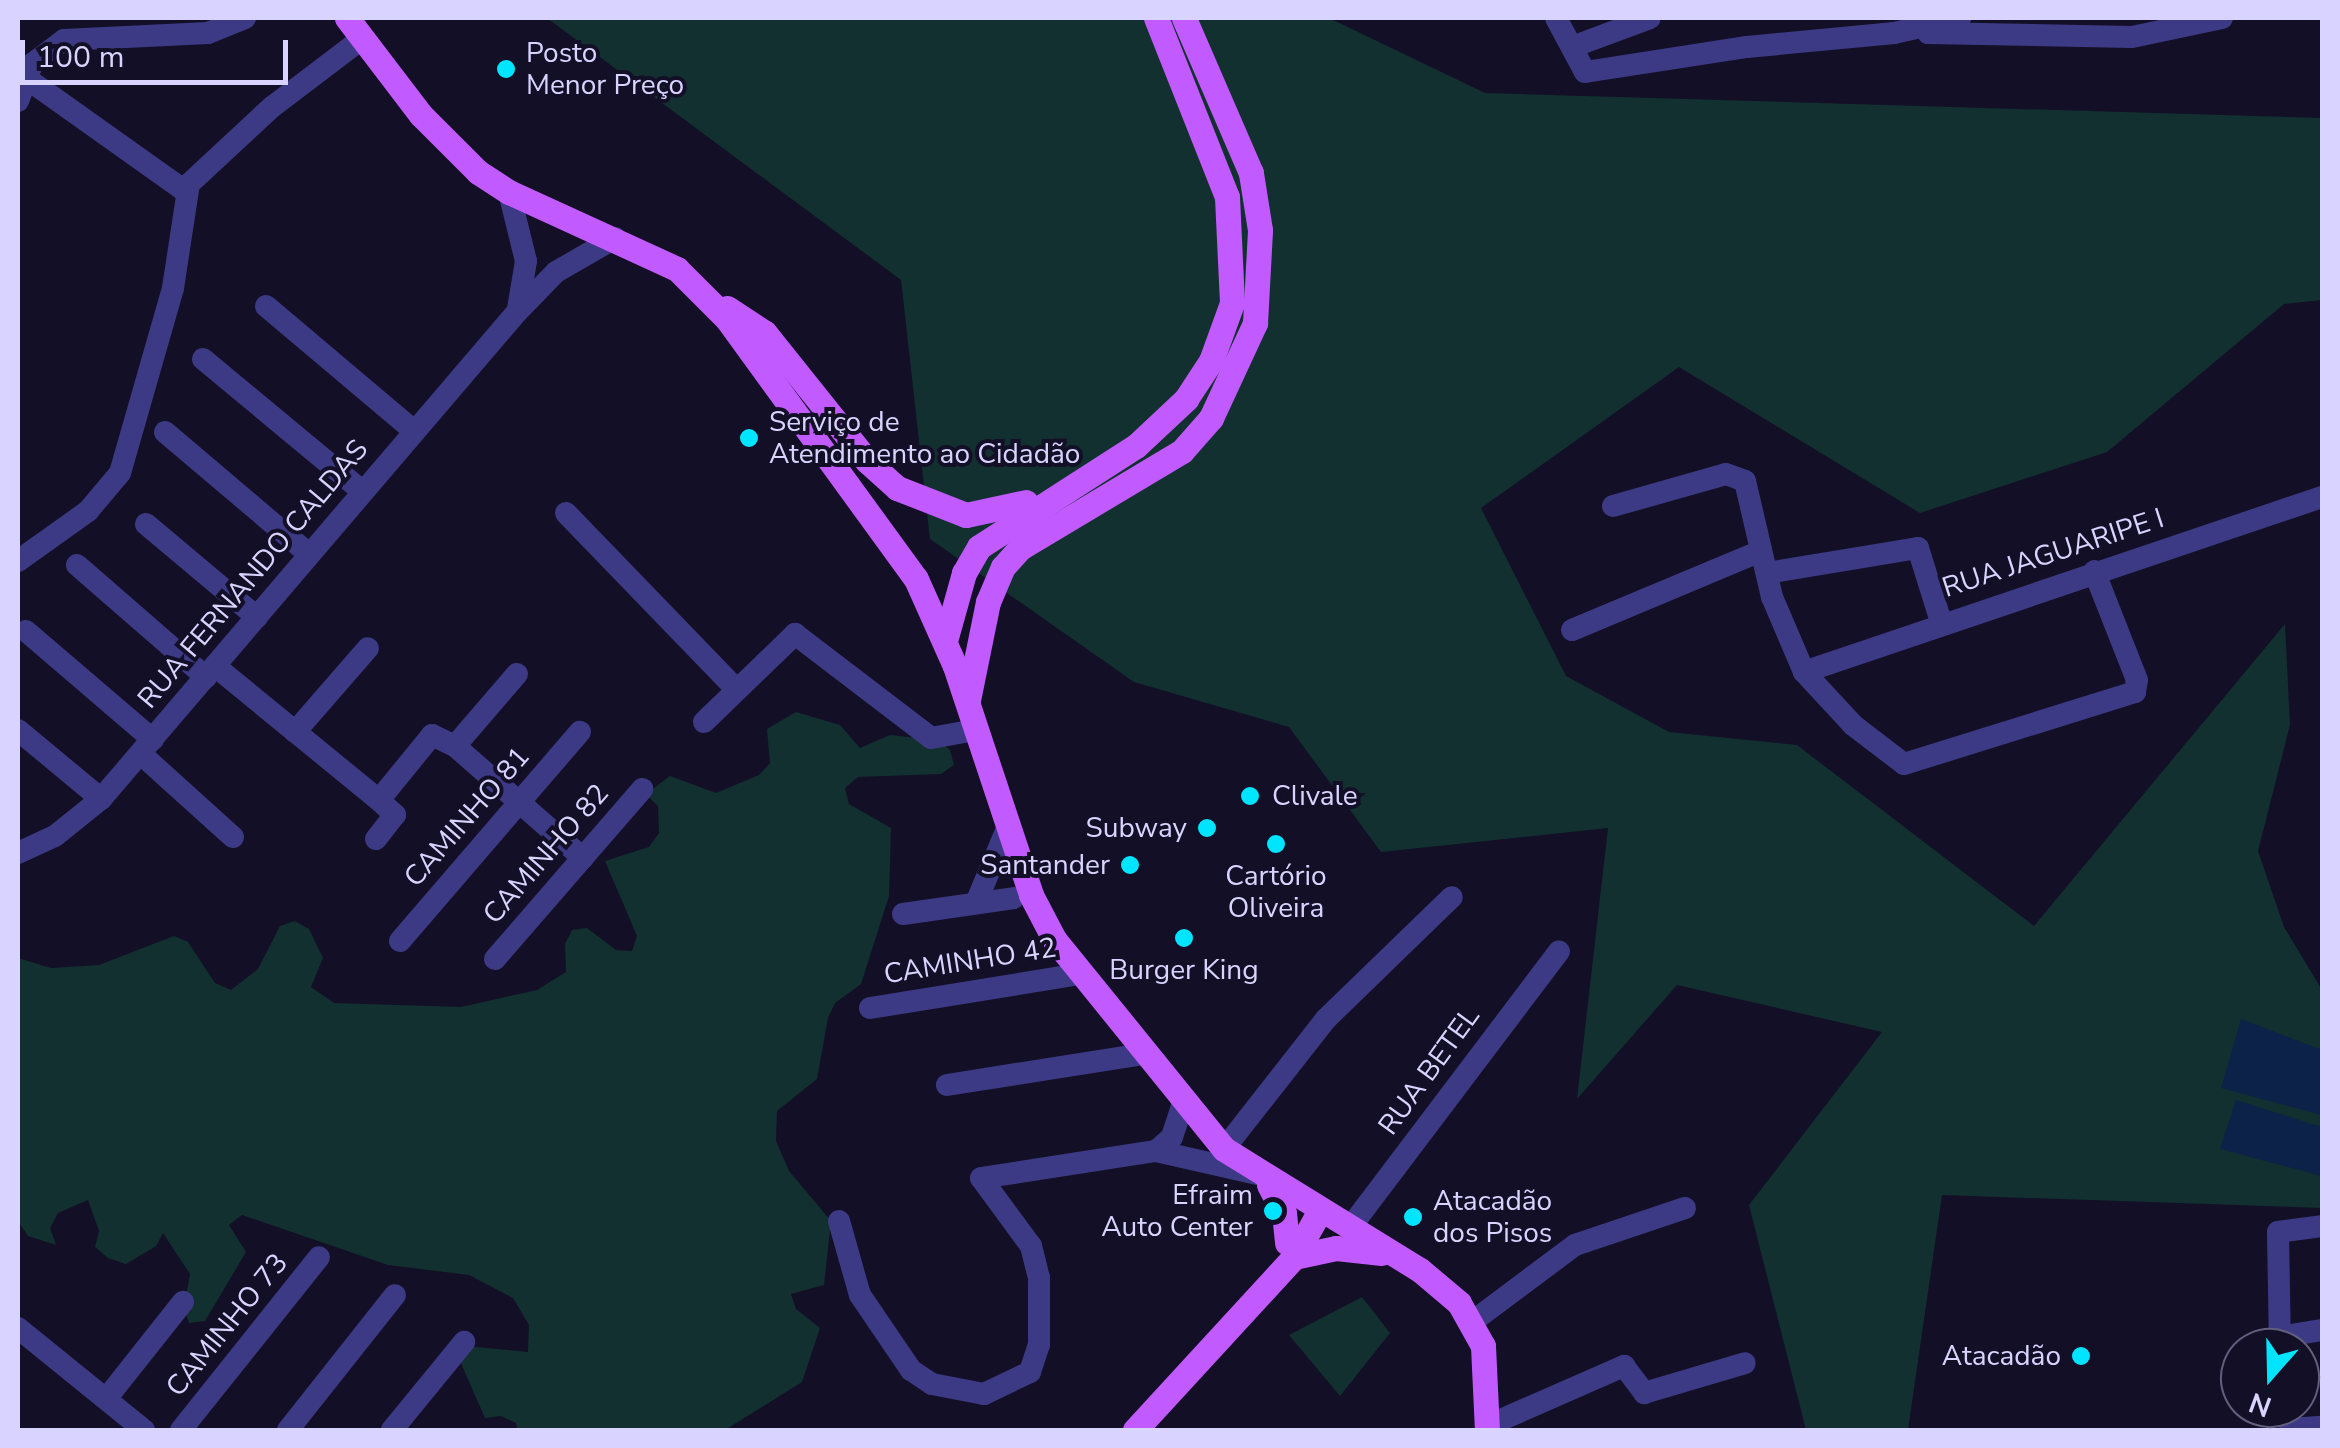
<!DOCTYPE html>
<html>
<head>
<meta charset="utf-8">
<style>
	body { margin:0 }
	#map { position:relative; width:2340px; height:1448px; overflow:hidden; background:#130f26; font-family:"Nunito Sans",sans-serif }
	div>[style] { position:absolute }
	.green>* { inset:0; background:#12302f }
	.water>* { inset:0; background:#0c2248 }
	.minor>* { height:22px; margin:-11px; padding:0 11px; transform-origin:11px; border-radius:11px; background:#3d3a85 }
	.major>* { height:25px; margin:-12.5px; padding:0 12.5px; transform-origin:12.5px; border-radius:12.5px; background:#c25bff }
	.dots>* { width:28px; height:28px; translate:-50% -50%; box-sizing:border-box; border:5px solid #130f26; border-radius:50% }
	span { translate:-50% -50%; white-space:nowrap; text-align:center; line-height:1.15; -webkit-text-stroke:8px #130f26; paint-order:stroke }
	.poi-label { font-size:28px; color:#d9d4ff }
	.left { translate:0 -50%; text-align:left }
	.right { translate:-100% -50%; text-align:right }
	.street-label { font-size:28px; color:#d9d4ff }
	.frame { position:absolute; inset:0; border:20px solid #d9d4ff; pointer-events:none }
	.north { position:absolute; left:2220px; top:1328px; width:100px; height:100px; box-sizing:border-box; background:#130f26; border:2px solid #625e7d; border-radius:50%; rotate:200deg; font-size:28px; font-weight:700; line-height:40px; text-align:center; color:#d9d4ff }
	.north::after { content:''; display:block; margin:auto; width:35px; height:45px; background:#00e5ff; clip-path:polygon(50% 0,100% 100%,50% 72%,0 100%) }
	.scale { position:absolute; left:20px; top:40px; width:268px; height:45px; box-sizing:border-box; border:5px solid #d9d4ff; border-top:0; padding-left:12px; font-size:30px; line-height:35px; white-space:nowrap; color:#d9d4ff; -webkit-text-stroke:8px #130f26; paint-order:stroke }
</style>
</head>
<body>
<div id="map">
	<div class="green">
		<i style="clip-path:polygon(547px 18px,1329px 18px,1485px 93px,2322px 118px,2322px 300px,2284px 304px,2107px 452px,1920px 513px,1679px 367px,1481px 508px,1566px 676px,1669px 732px,1797px 745px,2034px 926px,2285px 624px,2290px 725px,2258px 851px,2284px 927px,2322px 990px,2322px 1208px,1942px 1195px,1908px 1430px,1806px 1430px,1749px 1205px,1882px 1032px,1677px 985px,1577px 1099px,1608px 828px,1381px 852px,1289px 727px,1134px 682px,930px 539px,901px 280px)"></i>
		<i style="clip-path:polygon(796px 712px,840px 725px,860px 748px,890px 735px,938px 740px,950px 750px,954px 765px,941px 774px,858px 777px,845px 788px,849px 804px,891px 828px,889px 896px,861px 984px,835px 1003px,828px 1018px,817px 1079px,777px 1111px,776px 1141px,789px 1171px,831px 1221px,824px 1285px,791px 1294px,796px 1309px,820px 1328px,802px 1382px,725px 1430px,517px 1430px,516px 1423px,501px 1416px,485px 1418px,460px 1361px,466px 1346px,528px 1352px,529px 1325px,513px 1298px,469px 1275px,388px 1265px,242px 1215px,229px 1225px,246px 1252px,205px 1321px,189px 1323px,184px 1307px,190px 1274px,163px 1233px,156px 1246px,126px 1264px,108px 1258px,95px 1247px,99px 1231px,88px 1200px,58px 1213px,50px 1228px,56px 1245px,28px 1236px,18px 1221px,18px 958px,51px 968px,99px 965px,174px 936px,188px 942px,215px 983px,231px 990px,258px 969px,280px 926px,295px 921px,309px 929px,323px 958px,311px 987px,334px 1003px,461px 1007px,537px 990px,566px 972px,565px 944px,572px 930px,587px 928px,616px 950px,632px 951px,637px 936px,605px 861px,649px 847px,659px 833px,658px 806px,646px 794px,670px 776px,716px 793px,759px 775px,770px 763px,767px 729px)"></i>
		<i style="clip-path:polygon(1362px 1297px,1390px 1333px,1340px 1396px,1289px 1335px)"></i>
	</div>
	<div class="water">
		<i style="clip-path:polygon(2241px 1019px,2322px 1050px,2322px 1115px,2221px 1088px)"></i>
		<i style="clip-path:polygon(2236px 1100px,2322px 1127px,2322px 1176px,2220px 1149px)"></i>
	</div>
	<div class="minor">
		<i style="left:1556px;top:18px;width:61px;rotate:61.8deg"></i>
		<i style="left:1585px;top:72px;width:164px;rotate:-8.8deg"></i>
		<i style="left:1747px;top:47px;width:148px;rotate:-5.4deg"></i>
		<i style="left:1894px;top:33px;width:68px;rotate:-12.8deg"></i>
		<i style="left:1928px;top:33px;width:204px;rotate:1.1deg"></i>
		<i style="left:2132px;top:37px;width:92px;rotate:-11.9deg"></i>
		<i style="left:1572px;top:47px;width:83px;rotate:-20.4deg"></i>
		<i style="left:26px;top:78px;width:195px;rotate:35.4deg"></i>
		<i style="left:18px;top:101px;width:40px;rotate:-69deg"></i>
		<i style="left:32px;top:64px;width:40px;rotate:-37deg"></i>
		<i style="left:64px;top:40px;width:144px;rotate:-2.8deg"></i>
		<i style="left:208px;top:33px;width:40px;rotate:-22deg"></i>
		<i style="left:509px;top:192px;width:71px;rotate:76.2deg"></i>
		<i style="left:526px;top:261px;width:49px;rotate:99.5deg"></i>
		<i style="left:266px;top:306px;width:194px;rotate:40.2deg"></i>
		<i style="left:203px;top:359px;width:207px;rotate:39.7deg"></i>
		<i style="left:165px;top:432px;width:189px;rotate:40.3deg"></i>
		<i style="left:1613px;top:506px;width:117px;rotate:-15.8deg"></i>
		<i style="left:1726px;top:474px;width:20px;rotate:20deg"></i>
		<i style="left:1745px;top:481px;width:119px;rotate:76.9deg"></i>
		<i style="left:1772px;top:597px;width:82px;rotate:66.9deg"></i>
		<i style="left:1804px;top:672px;width:72px;rotate:47.2deg"></i>
		<i style="left:1853px;top:725px;width:64px;rotate:37.4deg"></i>
		<i style="left:1904px;top:764px;width:242px;rotate:-17.3deg"></i>
		<i style="left:2135px;top:692px;width:12px;rotate:-81deg"></i>
		<i style="left:2137px;top:680px;width:117px;rotate:-111.5deg"></i>
		<i style="left:566px;top:513px;width:246px;rotate:46deg"></i>
		<i style="left:146px;top:524px;width:145px;rotate:40deg"></i>
		<i style="left:18px;top:561px;width:86px;rotate:-35.5deg"></i>
		<i style="left:88px;top:511px;width:50px;rotate:-49.9deg"></i>
		<i style="left:120px;top:473px;width:192px;rotate:-74deg"></i>
		<i style="left:173px;top:288px;width:105px;rotate:-81.3deg"></i>
		<i style="left:189px;top:184px;width:113px;rotate:-42.9deg"></i>
		<i style="left:272px;top:107px;width:114px;rotate:-37.2deg"></i>
		<i style="left:77px;top:565px;width:171px;rotate:41deg"></i>
		<i style="left:1767px;top:573px;width:153px;rotate:-9.4deg"></i>
		<i style="left:1918px;top:548px;width:77px;rotate:72.7deg"></i>
		<i style="left:1572px;top:630px;width:205px;rotate:-22.7deg"></i>
		<i style="left:26px;top:631px;width:167px;rotate:40.6deg"></i>
		<i style="left:215px;top:666px;width:212px;rotate:39.3deg"></i>
		<i style="left:1804px;top:672px;width:547px;rotate:-18.67deg"></i>
		<i style="left:704px;top:722px;width:127px;rotate:-44deg"></i>
		<i style="left:795px;top:634px;width:171px;rotate:37.4deg"></i>
		<i style="left:931px;top:738px;width:45px;rotate:-10.3deg"></i>
		<i style="left:18px;top:730px;width:108px;rotate:39.7deg"></i>
		<i style="left:295px;top:732px;width:111px;rotate:-49deg"></i>
		<i style="left:455px;top:746px;width:95px;rotate:-49.3deg"></i>
		<i style="left:141px;top:754px;width:124px;rotate:42.1deg"></i>
		<i style="left:376px;top:839px;width:31px;rotate:-52deg"></i>
		<i style="left:395px;top:815px;width:22px;rotate:-137deg"></i>
		<i style="left:379px;top:800px;width:84px;rotate:-50.8deg"></i>
		<i style="left:432px;top:735px;width:25px;rotate:26deg"></i>
		<i style="left:455px;top:746px;width:170px;rotate:41.2deg"></i>
		<i style="left:18px;top:853px;width:41px;rotate:-24.7deg"></i>
		<i style="left:55px;top:836px;width:59px;rotate:-38.8deg"></i>
		<i style="left:101px;top:799px;width:640px;rotate:-49.5deg"></i>
		<i style="left:517px;top:312px;width:56px;rotate:-45.7deg"></i>
		<i style="left:556px;top:272px;width:68px;rotate:-30deg"></i>
		<i style="left:976px;top:903px;width:83px;rotate:-67.4deg"></i>
		<i style="left:903px;top:914px;width:112px;rotate:-8.2deg"></i>
		<i style="left:400px;top:941px;width:276px;rotate:-49.3deg"></i>
		<i style="left:495px;top:959px;width:225px;rotate:-49.1deg"></i>
		<i style="left:870px;top:1008px;width:213px;rotate:-9.2deg"></i>
		<i style="left:947px;top:1085px;width:198px;rotate:-9deg"></i>
		<i style="left:1224px;top:1149px;width:165px;rotate:-51.9deg"></i>
		<i style="left:1326px;top:1019px;width:175px;rotate:-44.1deg"></i>
		<i style="left:1156px;top:1151px;width:21px;rotate:-41deg"></i>
		<i style="left:1172px;top:1137px;width:36px;rotate:-72deg"></i>
		<i style="left:839px;top:1221px;width:77px;rotate:74.2deg"></i>
		<i style="left:860px;top:1295px;width:91px;rotate:55.8deg"></i>
		<i style="left:911px;top:1370px;width:25px;rotate:34deg"></i>
		<i style="left:932px;top:1384px;width:53px;rotate:10.9deg"></i>
		<i style="left:984px;top:1394px;width:51px;rotate:-25.6deg"></i>
		<i style="left:1030px;top:1372px;width:28px;rotate:-72deg"></i>
		<i style="left:1039px;top:1345px;width:67px;rotate:-90deg"></i>
		<i style="left:1039px;top:1278px;width:33px;rotate:-104deg"></i>
		<i style="left:1031px;top:1246px;width:84px;rotate:-126.3deg"></i>
		<i style="left:981px;top:1178px;width:177px;rotate:-8.8deg"></i>
		<i style="left:1156px;top:1151px;width:104px;rotate:12.8deg"></i>
		<i style="left:1349px;top:1229px;width:348px;rotate:-52.9deg"></i>
		<i style="left:1472px;top:1322px;width:129px;rotate:-36.8deg"></i>
		<i style="left:1575px;top:1245px;width:116px;rotate:-18.6deg"></i>
		<i style="left:18px;top:1328px;width:162px;rotate:39deg"></i>
		<i style="left:2279px;top:1337px;width:44px;rotate:-9.2deg"></i>
		<i style="left:2280px;top:1348px;width:116px;rotate:-91deg"></i>
		<i style="left:2278px;top:1232px;width:44px;rotate:-7.8deg"></i>
		<i style="left:106px;top:1399px;width:124px;rotate:-51.6deg"></i>
		<i style="left:1487px;top:1426px;width:150px;rotate:-23.7deg"></i>
		<i style="left:1624px;top:1366px;width:34px;rotate:53deg"></i>
		<i style="left:1644px;top:1393px;width:105px;rotate:-16.5deg"></i>
		<i style="left:2290px;top:1429px;width:32px;rotate:-4deg"></i>
		<i style="left:181px;top:1430px;width:221px;rotate:-51.4deg"></i>
		<i style="left:288px;top:1430px;width:172px;rotate:-51.6deg"></i>
		<i style="left:392px;top:1430px;width:114px;rotate:-50.7deg"></i>
	</div>
	<div class="major">
		<i style="left:347px;top:18px;width:122px;rotate:52.7deg"></i>
		<i style="left:421px;top:115px;width:81px;rotate:45deg"></i>
		<i style="left:478px;top:172px;width:37px;rotate:33deg"></i>
		<i style="left:509px;top:192px;width:185px;rotate:24.6deg"></i>
		<i style="left:677px;top:269px;width:71px;rotate:45deg"></i>
		<i style="left:727px;top:319px;width:321px;rotate:54deg"></i>
		<i style="left:916px;top:579px;width:95px;rotate:65.9deg"></i>
		<i style="left:955px;top:666px;width:241px;rotate:71.6deg"></i>
		<i style="left:1031px;top:895px;width:50px;rotate:62.4deg"></i>
		<i style="left:1054px;top:939px;width:270px;rotate:51deg"></i>
		<i style="left:1224px;top:1149px;width:230px;rotate:31.7deg"></i>
		<i style="left:1420px;top:1270px;width:51px;rotate:40.2deg"></i>
		<i style="left:1459px;top:1303px;width:49px;rotate:60.8deg"></i>
		<i style="left:1483px;top:1346px;width:84px;rotate:87.3deg"></i>
		<i style="left:727px;top:308px;width:45px;rotate:33.3deg"></i>
		<i style="left:765px;top:333px;width:164px;rotate:51.4deg"></i>
		<i style="left:867px;top:461px;width:40px;rotate:42deg"></i>
		<i style="left:897px;top:488px;width:74px;rotate:21.4deg"></i>
		<i style="left:966px;top:515px;width:61px;rotate:-12.2deg"></i>
		<i style="left:945px;top:641px;width:71px;rotate:-74.4deg"></i>
		<i style="left:964px;top:573px;width:30px;rotate:-60deg"></i>
		<i style="left:979px;top:547px;width:187px;rotate:-32.8deg"></i>
		<i style="left:1136px;top:446px;width:69px;rotate:-43.2deg"></i>
		<i style="left:1186px;top:399px;width:45px;rotate:-56.7deg"></i>
		<i style="left:1211px;top:361px;width:62px;rotate:-70.1deg"></i>
		<i style="left:1232px;top:303px;width:106px;rotate:-92.7deg"></i>
		<i style="left:1227px;top:197px;width:193px;rotate:-111.6deg"></i>
		<i style="left:968px;top:700px;width:100px;rotate:-78.5deg"></i>
		<i style="left:988px;top:602px;width:38px;rotate:-67deg"></i>
		<i style="left:1003px;top:567px;width:25px;rotate:-48deg"></i>
		<i style="left:1020px;top:548px;width:189px;rotate:-30.9deg"></i>
		<i style="left:1182px;top:451px;width:44px;rotate:-48.7deg"></i>
		<i style="left:1211px;top:418px;width:105px;rotate:-65.1deg"></i>
		<i style="left:1255px;top:323px;width:93px;rotate:-86.9deg"></i>
		<i style="left:1260px;top:230px;width:58px;rotate:-99deg"></i>
		<i style="left:1251px;top:173px;width:169px;rotate:-113.4deg"></i>
		<i style="left:1269px;top:1185px;width:32px;rotate:62deg"></i>
		<i style="left:1284px;top:1213px;width:30px;rotate:84deg"></i>
		<i style="left:1294px;top:1257px;width:43px;rotate:-12.1deg"></i>
		<i style="left:1336px;top:1248px;width:46px;rotate:6.2deg"></i>
		<i style="left:1135px;top:1430px;width:235px;rotate:-47.4deg"></i>
		<i style="left:1294px;top:1257px;width:51px;rotate:-60.9deg"></i>
	</div>
	<div class="dots">
		<i style="left:506px;top:69px;background:#00e5ff"></i>
		<i style="left:749px;top:438px;background:#00e5ff"></i>
		<i style="left:1250px;top:796px;background:#00e5ff"></i>
		<i style="left:1207px;top:828px;background:#00e5ff"></i>
		<i style="left:1276px;top:844px;background:#00e5ff"></i>
		<i style="left:1130px;top:865px;background:#00e5ff"></i>
		<i style="left:1184px;top:938px;background:#00e5ff"></i>
		<i style="left:1273px;top:1211px;background:#00e5ff"></i>
		<i style="left:1413px;top:1217px;background:#00e5ff"></i>
		<i style="left:2081px;top:1356px;background:#00e5ff"></i>
	</div>
	<div class="poi-label">
		<span class="left" style="left:526px;top:69px">Posto<br>Menor Preço</span>
		<span class="left" style="left:769px;top:438px">Serviço de<br>Atendimento ao Cidadão</span>
		<span class="left" style="left:1272px;top:796px">Clivale</span>
		<span class="right" style="left:1187px;top:828px">Subway</span>
		<span class="right" style="left:1110px;top:865px">Santander</span>
		<span style="left:1276px;top:892px">Cartório<br>Oliveira</span>
		<span style="left:1184px;top:970px">Burger King</span>
		<span class="right" style="left:1253px;top:1211px">Efraim<br>Auto Center</span>
		<span class="left" style="left:1433px;top:1217px">Atacadão<br>dos Pisos</span>
		<span class="right" style="left:2061px;top:1356px">Atacadão</span>
	</div>
	<div class="street-label">
		<span style="left:2053px;top:553px;rotate:-18deg">RUA JAGUARIPE I</span>
		<span style="left:253px;top:574px;rotate:-50deg">RUA FERNANDO CALDAS</span>
		<span style="left:467px;top:817px;rotate:-49deg">CAMINHO 81</span>
		<span style="left:546px;top:854px;rotate:-49deg">CAMINHO 82</span>
		<span style="left:970px;top:961px;rotate:-9deg">CAMINHO 42</span>
		<span style="left:1429px;top:1071px;rotate:-54deg">RUA BETEL</span>
		<span style="left:227px;top:1325px;rotate:-51deg">CAMINHO 73</span>
	</div>
	<div class="frame"></div>
	<div class="north">N</div>
	<div class="scale">100 m</div>
</div>
</body>
</html>
